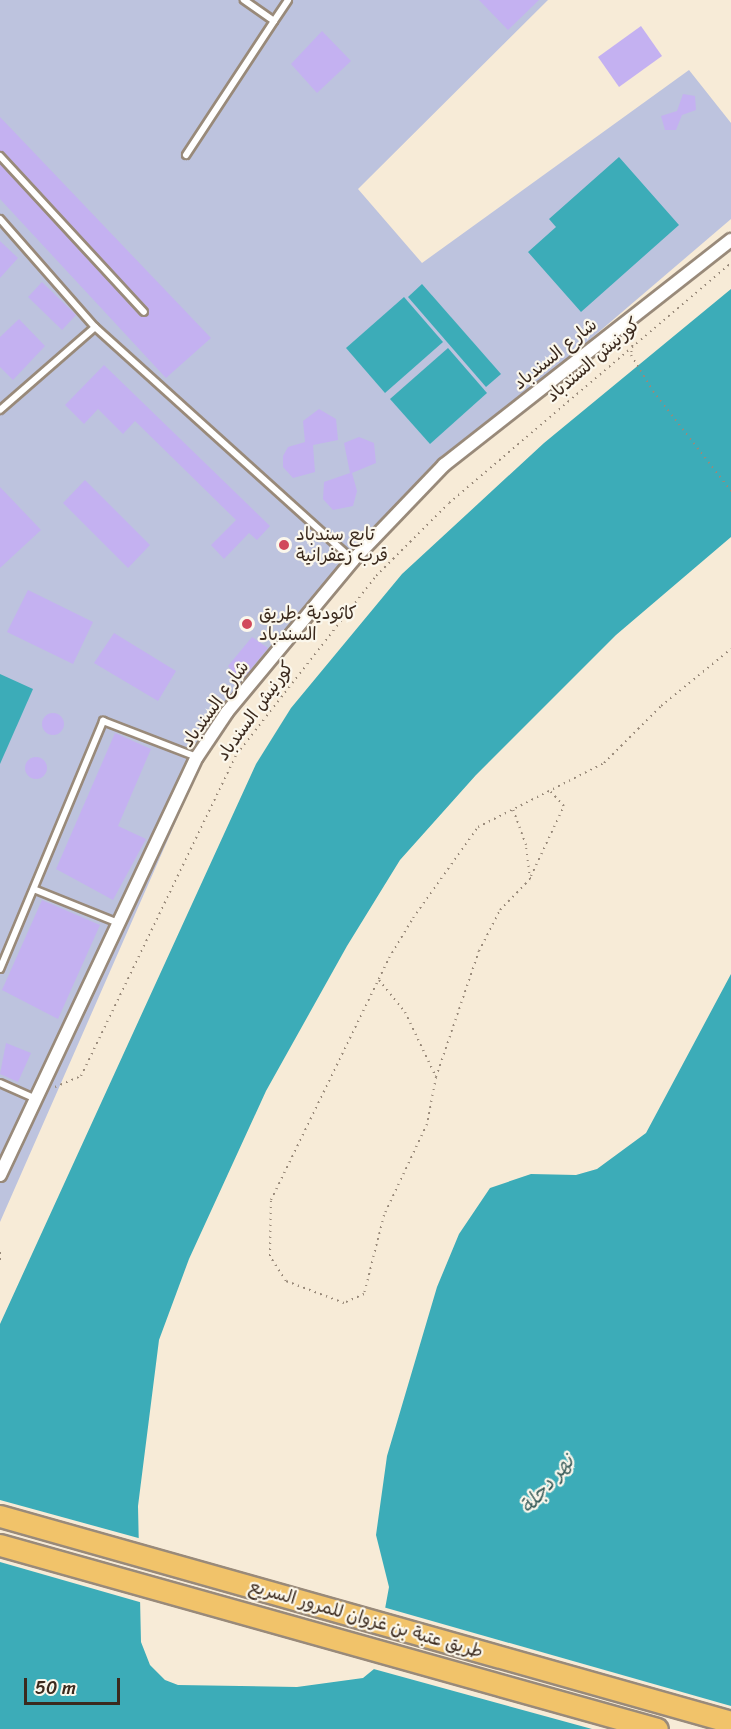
<!DOCTYPE html>
<html>
<head>
<meta charset="utf-8">
<style>
	body { margin:0 }
	#map { position:relative; width:731px; height:1729px; overflow:hidden; background:#f7ebd7; font-family:Sriracha,"Playpen Sans Arabic",sans-serif }
	div>[style] { position:absolute }
	.industrial>* { inset:0; background:#bdc3de }
	.water>* { inset:0; background:#3cacb8 }
	.pier>* { inset:0; background:#f7ebd7 }
	.building>* { inset:0; background:#c4b1f1 }
	.round { border-radius:50% }
	.path>* { height:2px; margin-top:-1px; transform-origin:0; background:repeating-linear-gradient(90deg,#998a7a 0 1.5px,transparent 0 6px) }
	.roads { filter:drop-shadow(2px 0 #998a7a) drop-shadow(-2px 0 #998a7a) drop-shadow(0 2px #998a7a) drop-shadow(0 -2px #998a7a) }
	.lane>* { height:6px; margin:-3px; padding:0 3px; transform-origin:3px; border-radius:3px; background:#fff }
	.street>* { height:12px; margin:-6px; padding:0 6px; transform-origin:6px; border-radius:6px; background:#fff }
	.highway>* { height:21px; margin:-10.5px; padding:0 10.5px; transform-origin:10.5px; border-radius:10.5px; background:#f1c36a }
	.dots>* { width:16px; height:16px; translate:-50% -50%; box-sizing:border-box; border:3px solid #fbf7ec; border-radius:50% }
	span { translate:-50% -50%; white-space:nowrap; text-align:center; line-height:1.15; -webkit-text-stroke:4.5px #fbf7ec; paint-order:stroke }
	.street-label { font-size:18px; color:#3b2a1e }
	.poi-label { font-size:18px; color:#3b2a1e }
	.left { translate:0 -50%; text-align:left }
	.water-label { font-size:20px; color:#3b5e5c; font-style:italic }
	.scale { position:absolute; left:24px; top:1678px; width:96px; height:27px; box-sizing:border-box; border:3px solid #3b2a1e; border-top:0; padding-left:8px; font-size:18px; line-height:21px; white-space:nowrap; color:#3b2a1e; -webkit-text-stroke:4px #fbf7ec; paint-order:stroke }
</style>
</head>
<body>
<div id="map">
	<div class="industrial">
		<i style="clip-path:polygon(0 0,548px 0,358px 189px,422px 263px,689px 70px,731px 123px,731px 219px,532px 389px,362px 550px,219px 723px,0 1222px)"></i>
	</div>
	<div class="water">
		<i style="clip-path:polygon(619px 157px,679px 225px,581px 312px,528px 252px,556px 227px,549px 219px)"></i>
		<i style="clip-path:polygon(422px 284px,501px 374px,486px 387px,408px 297px)"></i>
		<i style="clip-path:polygon(731px 289px,731px 537px,616px 635px,476px 775px,400px 860px,347px 946px,266px 1091px,189px 1259px,159px 1340px,138px 1506px,141px 1642px,150px 1665px,165px 1680px,178px 1685px,297px 1687px,363px 1678px,374px 1669px,389px 1587px,376px 1535px,387px 1456px,437px 1287px,459px 1234px,490px 1188px,531px 1174px,576px 1175px,597px 1169px,646px 1133px,731px 974px,731px 1729px,0 1729px,0 1324px,256px 764px,291px 708px,402px 574px,544px 443px)"></i>
		<i style="clip-path:polygon(404px 297px,443px 342px,385px 393px,346px 348px)"></i>
		<i style="clip-path:polygon(448px 348px,487px 393px,430px 444px,390px 399px)"></i>
		<i style="clip-path:polygon(0 674px,33px 689px,0 764px)"></i>
	</div>
	<div class="pier">
		<i style="clip-path:polygon(0 1500px,142px 1539px,143px 1603px,0 1562px)"></i>
		<i style="clip-path:polygon(383px 1607px,731px 1706px,731px 1729px,592px 1729px,370px 1668px)"></i>
	</div>
	<div class="building">
		<i style="clip-path:polygon(479px 0,539px 0,508px 30px)"></i>
		<i style="clip-path:polygon(641px 26px,662px 56px,619px 87px,598px 57px)"></i>
		<i style="clip-path:polygon(322px 31px,351px 61px,317px 93px,291px 64px)"></i>
		<i style="clip-path:polygon(683px 94px,695px 96px,696px 110px,682px 115px,676px 130px,665px 130px,661px 116px,677px 111px)"></i>
		<i style="clip-path:polygon(0 117px,211px 338px,166px 378px,0 199px,0 164px,140px 316px,148px 315px,148px 308px,0 151px)"></i>
		<i style="clip-path:polygon(0 241px,18px 258px,0 278px)"></i>
		<i style="clip-path:polygon(42px 282px,76px 315px,62px 330px,28px 297px)"></i>
		<i style="clip-path:polygon(19px 319px,45px 346px,13px 380px,0 367px,0 337px)"></i>
		<i style="clip-path:polygon(104px 365px,270px 526px,257px 540px,249px 533px,224px 559px,211px 545px,236px 520px,135px 421px,123px 434px,98px 409px,84px 424px,65px 405px)"></i>
		<i style="clip-path:polygon(319px 409px,336px 419px,338px 440px,313px 445px,315px 472px,293px 478px,283px 467px,283px 456px,288px 447px,305px 442px,303px 421px)"></i>
		<i style="clip-path:polygon(359px 437px,374px 443px,376px 463px,352px 473px,357px 491px,353px 506px,333px 510px,323px 499px,324px 482px,350px 473px,344px 443px)"></i>
		<i style="clip-path:polygon(85px 480px,150px 545px,128px 568px,63px 503px)"></i>
		<i style="clip-path:polygon(0 487px,41px 530px,0 568px)"></i>
		<i style="clip-path:polygon(28px 590px,93px 622px,73px 664px,7px 632px)"></i>
		<i style="clip-path:polygon(114px 633px,176px 671px,158px 701px,94px 663px)"></i>
		<i style="clip-path:polygon(252px 637px,268px 648px,245px 676px,239px 671px,235px 675px,228px 666px)"></i>
		<i class="round" style="left:42px;top:713px;width:22px;height:22px"></i>
		<i style="clip-path:polygon(115px 733px,151px 749px,118px 826px,146px 839px,113px 900px,56px 869px)"></i>
		<i class="round" style="left:25px;top:757px;width:22px;height:22px"></i>
		<i style="clip-path:polygon(42px 900px,100px 925px,58px 1019px,2px 990px)"></i>
		<i style="clip-path:polygon(6px 1043px,31px 1053px,18px 1082px,0 1074px)"></i>
	</div>
	<div class="path">
		<i style="left:634px;top:333px;width:22px;rotate:98deg"></i>
		<i style="left:631px;top:355px;width:42px;rotate:58.6deg"></i>
		<i style="left:653px;top:391px;width:127px;rotate:52deg"></i>
		<i style="left:531px;top:876px;width:77px;rotate:-64.8deg"></i>
		<i style="left:564px;top:806px;width:21px;rotate:-133deg"></i>
		<i style="left:379px;top:980px;width:41px;rotate:50.9deg"></i>
		<i style="left:405px;top:1012px;width:72px;rotate:64.5deg"></i>
		<i style="left:436px;top:1077px;width:48px;rotate:100.8deg"></i>
		<i style="left:427px;top:1124px;width:101px;rotate:115.3deg"></i>
		<i style="left:384px;top:1215px;width:81px;rotate:104.2deg"></i>
		<i style="left:364px;top:1294px;width:22px;rotate:156deg"></i>
		<i style="left:344px;top:1303px;width:62px;rotate:-159.2deg"></i>
		<i style="left:286px;top:1281px;width:30px;rotate:-123deg"></i>
		<i style="left:270px;top:1256px;width:56px;rotate:-89deg"></i>
		<i style="left:271px;top:1200px;width:269px;rotate:-64deg"></i>
		<i style="left:389px;top:958px;width:47px;rotate:-59deg"></i>
		<i style="left:413px;top:918px;width:112px;rotate:-54.5deg"></i>
		<i style="left:478px;top:827px;width:141px;rotate:-26.9deg"></i>
		<i style="left:604px;top:763px;width:81px;rotate:-45deg"></i>
		<i style="left:661px;top:706px;width:90px;rotate:-39.2deg"></i>
		<i style="left:436px;top:1077px;width:133px;rotate:-71.2deg"></i>
		<i style="left:479px;top:951px;width:46px;rotate:-62.9deg"></i>
		<i style="left:500px;top:910px;width:43px;rotate:-45.9deg"></i>
		<i style="left:530px;top:879px;width:34px;rotate:-97deg"></i>
		<i style="left:526px;top:845px;width:38px;rotate:-110deg"></i>
		<i style="left:55px;top:1087px;width:28px;rotate:-23deg"></i>
		<i style="left:81px;top:1076px;width:358px;rotate:-64.2deg"></i>
		<i style="left:237px;top:754px;width:226px;rotate:-52deg"></i>
		<i style="left:376px;top:576px;width:103px;rotate:-45deg"></i>
		<i style="left:449px;top:503px;width:370px;rotate:-40.4deg"></i>
		<i style="left:0;top:1252px;width:12px;rotate:90deg"></i>
	</div>
	<div class="roads">
		<div class="lane">
			<i style="left:274px;top:21px;width:25px;rotate:-56deg"></i>
			<i style="left:186px;top:155px;width:160px;rotate:-56.7deg"></i>
			<i style="left:274px;top:21px;width:37px;rotate:-145deg"></i>
			<i style="left:0;top:156px;width:212px;rotate:47.3deg"></i>
			<i style="left:0;top:219px;width:144px;rotate:48.7deg"></i>
			<i style="left:95px;top:327px;width:348px;rotate:42.1deg"></i>
			<i style="left:0;top:410px;width:126px;rotate:-41.1deg"></i>
			<i style="left:36px;top:890px;width:88px;rotate:21.9deg"></i>
			<i style="left:0;top:969px;width:269px;rotate:-67.4deg"></i>
			<i style="left:103px;top:721px;width:101px;rotate:21deg"></i>
			<i style="left:0;top:1083px;width:37px;rotate:24deg"></i>
		</div>
		<div class="street">
			<i style="left:0;top:1175px;width:462px;rotate:-64.8deg"></i>
			<i style="left:197px;top:757px;width:54px;rotate:-56.3deg"></i>
			<i style="left:227px;top:712px;width:197px;rotate:-50.3deg"></i>
			<i style="left:353px;top:560px;width:132px;rotate:-46.2deg"></i>
			<i style="left:444px;top:465px;width:365px;rotate:-38.1deg"></i>
		</div>
		<div class="highway">
			<i style="left:0;top:1516px;width:759px;rotate:15.74deg"></i>
			<i style="left:0;top:1545px;width:682px;rotate:15.65deg"></i>
		</div>
	</div>
	<div class="dots">
		<i style="left:284px;top:545px;background:#d1495b"></i>
		<i style="left:247px;top:624px;background:#d1495b"></i>
	</div>
	<div class="street-label">
		<span style="left:555px;top:354px;rotate:-39deg">شارع السندباد</span>
		<span style="left:593px;top:360px;rotate:-41deg">كورنيش السندباد</span>
		<span style="left:215px;top:704px;rotate:-54deg">شارع السندباد</span>
		<span style="left:255px;top:711px;rotate:-54deg">كورنيش السندباد</span>
		<span style="left:366px;top:1619px;rotate:16deg">طريق عتبة بن غزوان للمرور السريع</span>
	</div>
	<div class="poi-label">
		<span class="left" style="left:296px;top:545px">تابع سندباد<br>قرب زعفرانية</span>
		<span class="left" style="left:259px;top:624px">كاثودية .طريق<br>السندباد</span>
	</div>
	<div class="water-label">
		<span style="left:547px;top:1484px;rotate:-49deg">نهر دجلة</span>
	</div>
	<div class="scale">50 m</div>
</div>
</body>
</html>
